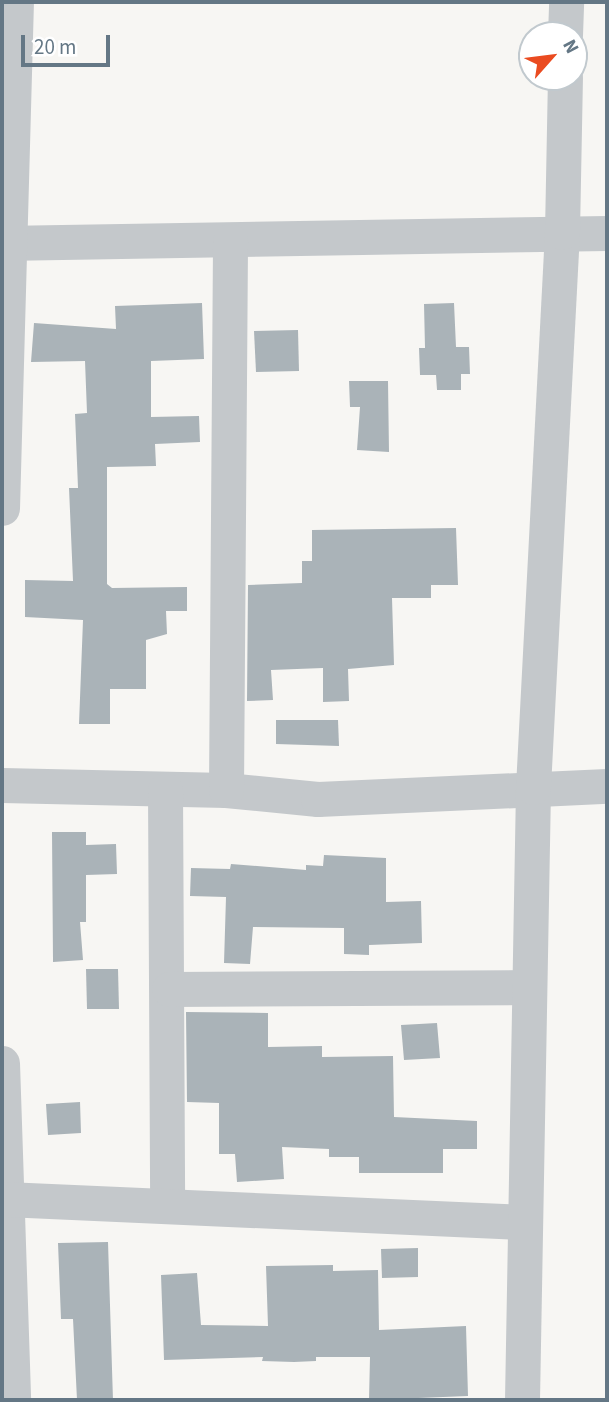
<!DOCTYPE html>
<html>
<head>
<meta charset="utf-8">
<style>
	body { margin:0 }
	#map { position:relative; width:609px; height:1402px; overflow:hidden; background:#f7f6f3; font-family:"Source Sans 3",sans-serif }
	div>[style] { position:absolute }
	.building>* { inset:0; background:#aab3b8 }
	.minor>* { height:35px; margin:-17.5px; padding:0 17.5px; transform-origin:17.5px; border-radius:17.5px; background:#c4c8cb }
	span { translate:-50% -50%; white-space:nowrap; text-align:center; line-height:1.15; -webkit-text-stroke:7px #fff; paint-order:stroke }
	.frame { position:absolute; inset:0; border:4px solid #647785; pointer-events:none }
	.north { position:absolute; left:518px; top:21px; width:70px; height:70px; box-sizing:border-box; background:#fff; border:2px solid #c1c9ce; border-radius:50%; rotate:62deg; font-size:19px; font-weight:700; line-height:28px; text-align:center; color:#647785 }
	.north::after { content:''; display:block; margin:auto; width:24px; height:32px; background:#ea4b20; clip-path:polygon(50% 0,100% 100%,50% 72%,0 100%) }
	.scale { position:absolute; left:21px; top:35px; width:89px; height:32px; box-sizing:border-box; border:4px solid #647785; border-top:0; padding-left:9px; font-size:21px; line-height:24px; white-space:nowrap; color:#647785; -webkit-text-stroke:5px #fff; paint-order:stroke }
</style>
</head>
<body>
<div id="map">
	<div class="building">
		<i style="clip-path:polygon(202px 303px,204px 359px,151px 361px,151px 417px,199px 416px,200px 442px,155px 444px,156px 466px,107px 467px,107px 584px,112px 588px,187px 587px,187px 611px,166px 611px,167px 634px,146px 640px,146px 689px,110px 689px,110px 724px,79px 724px,83px 620px,25px 617px,25px 580px,73px 581px,69px 488px,78px 488px,75px 414px,87px 413px,85px 361px,31px 362px,34px 323px,116px 329px,115px 306px)"></i>
		<i style="clip-path:polygon(454px 303px,456px 347px,469px 347px,470px 374px,461px 374px,461px 390px,437px 390px,436px 375px,420px 375px,419px 348px,425px 348px,424px 304px)"></i>
		<i style="clip-path:polygon(298px 330px,299px 371px,256px 372px,254px 331px)"></i>
		<i style="clip-path:polygon(349px 381px,388px 381px,389px 452px,357px 450px,360px 407px,350px 407px)"></i>
		<i style="clip-path:polygon(456px 528px,458px 585px,431px 585px,431px 598px,392px 598px,394px 665px,348px 669px,349px 701px,323px 702px,323px 668px,271px 670px,273px 700px,247px 701px,248px 585px,302px 583px,302px 561px,312px 561px,312px 530px)"></i>
		<i style="clip-path:polygon(276px 720px,338px 720px,339px 746px,276px 744px)"></i>
		<i style="clip-path:polygon(52px 832px,86px 832px,86px 845px,116px 844px,117px 874px,86px 875px,86px 922px,80px 922px,83px 960px,53px 962px)"></i>
		<i style="clip-path:polygon(324px 855px,386px 858px,386px 902px,421px 901px,422px 943px,369px 945px,369px 955px,344px 954px,344px 928px,253px 927px,250px 964px,224px 963px,226px 897px,190px 896px,191px 868px,230px 869px,231px 864px,306px 870px,306px 865px,323px 866px)"></i>
		<i style="clip-path:polygon(86px 969px,118px 969px,119px 1009px,87px 1009px)"></i>
		<i style="clip-path:polygon(186px 1012px,268px 1013px,268px 1047px,322px 1046px,322px 1057px,393px 1056px,394px 1117px,477px 1121px,477px 1149px,443px 1149px,443px 1173px,359px 1173px,359px 1157px,329px 1157px,329px 1149px,282px 1147px,284px 1179px,237px 1182px,235px 1154px,219px 1154px,219px 1103px,187px 1102px)"></i>
		<i style="clip-path:polygon(437px 1023px,440px 1058px,404px 1060px,401px 1025px)"></i>
		<i style="clip-path:polygon(80px 1102px,81px 1133px,48px 1135px,46px 1104px)"></i>
		<i style="clip-path:polygon(108px 1242px,113px 1400px,77px 1400px,73px 1319px,61px 1319px,58px 1243px)"></i>
		<i style="clip-path:polygon(418px 1248px,418px 1277px,382px 1278px,381px 1249px)"></i>
		<i style="clip-path:polygon(333px 1265px,333px 1271px,378px 1270px,379px 1330px,466px 1326px,468px 1396px,369px 1400px,370px 1357px,316px 1357px,316px 1361px,294px 1362px,262px 1361px,263px 1357px,164px 1360px,161px 1275px,197px 1273px,201px 1325px,268px 1326px,266px 1266px)"></i>
	</div>
	<div class="minor">
		<i style="left:565px;top:35px;width:33px;rotate:-88deg"></i>
		<i style="left:2px;top:243px;width:605px;rotate:-0.95deg"></i>
		<i style="left:2px;top:508px;width:506px;rotate:-88.42deg"></i>
		<i style="left:2px;top:785px;width:224px;rotate:1.3deg"></i>
		<i style="left:226px;top:790px;width:92px;rotate:5.6deg"></i>
		<i style="left:318px;top:799px;width:289px;rotate:-2.6deg"></i>
		<i style="left:165px;top:790px;width:416px;rotate:89.7deg"></i>
		<i style="left:226px;top:790px;width:549px;rotate:-89.58deg"></i>
		<i style="left:169px;top:989px;width:359px;rotate:-0.3deg"></i>
		<i style="left:2px;top:1063px;width:337px;rotate:88.1deg"></i>
		<i style="left:5px;top:1199px;width:519px;rotate:2.54deg"></i>
		<i style="left:522px;top:1400px;width:613px;rotate:-88.97deg"></i>
		<i style="left:533px;top:787px;width:556px;rotate:-87.01deg"></i>
		<i style="left:562px;top:232px;width:155px;rotate:-88.9deg"></i>
	</div>
	<div class="frame"></div>
	<div class="north">N</div>
	<div class="scale">20 m</div>
</div>
</body>
</html>
